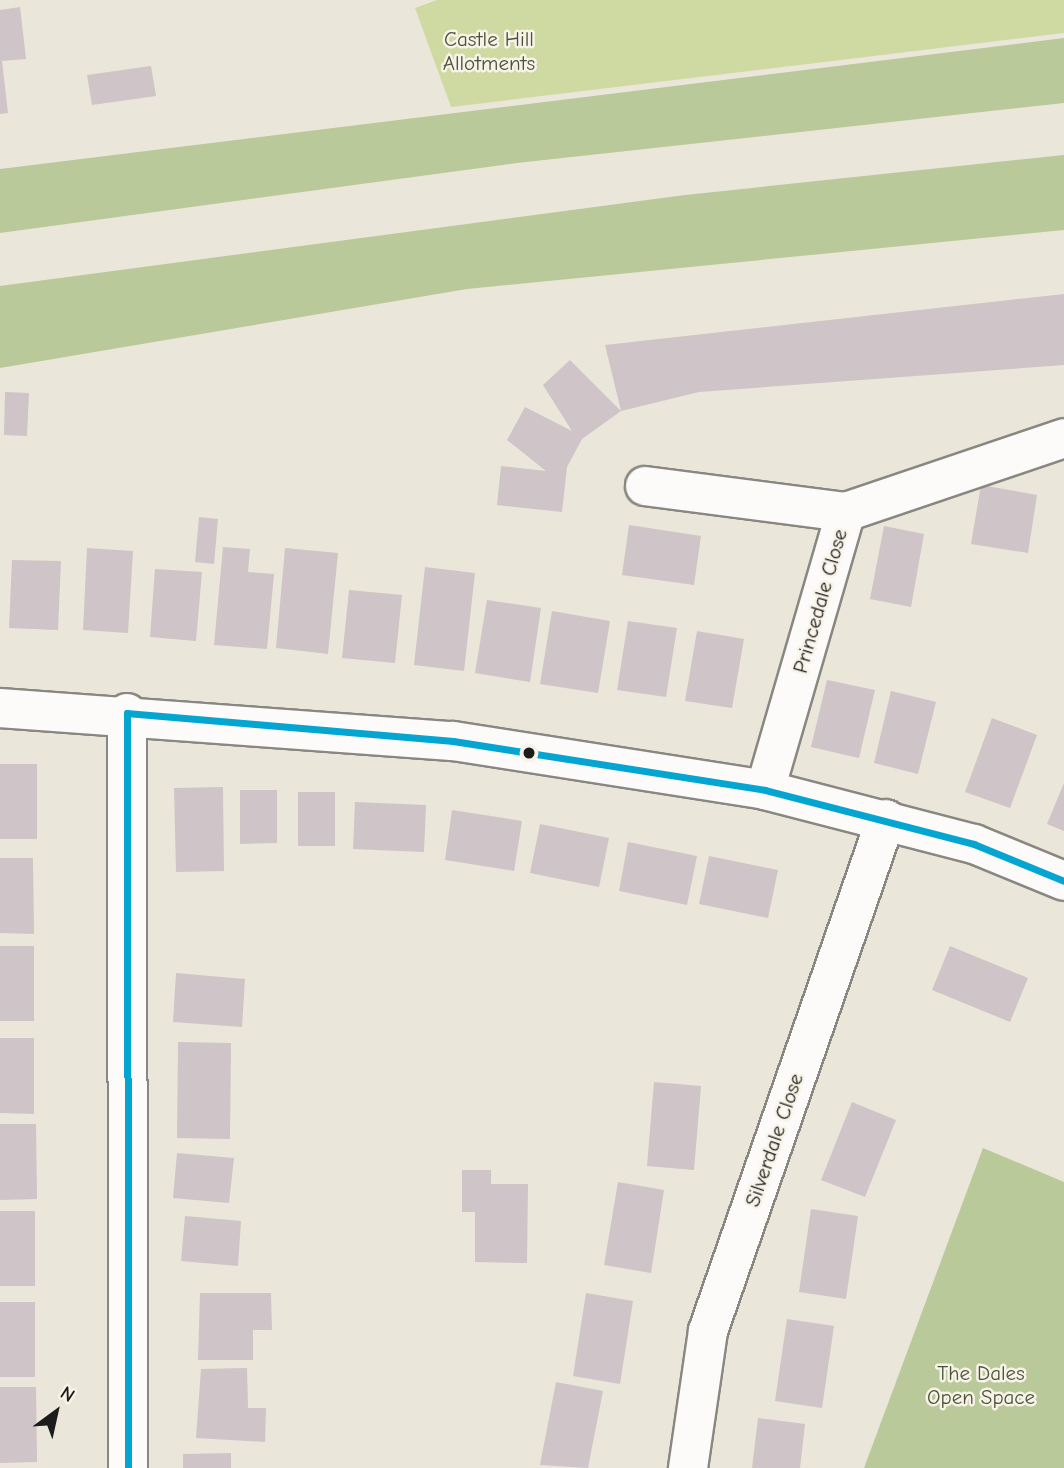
<!DOCTYPE html>
<html>
<head>
<meta charset="utf-8">
<style>
	body { margin:0 }
	#map { position:relative; width:1064px; height:1468px; overflow:hidden; background:#eae6d9; font-family:"Comic Neue",sans-serif }
	div>[style] { position:absolute }
	.green>* { inset:0; background:#cedaa2 }
	.forest>* { inset:0; background:#bac99a }
	.building>* { inset:0; background:#cfc4c7 }
	.roads { filter:drop-shadow(2px 0 #898781) drop-shadow(-2px 0 #898781) drop-shadow(0 2px #898781) drop-shadow(0 -2px #898781) }
	.minor>* { height:38px; margin:-19px; padding:0 19px; transform-origin:19px; border-radius:19px; background:#fcfbf9 }
	.tertiary>* { height:38px; margin:-19px; padding:0 19px; transform-origin:19px; border-radius:19px; background:#fcfbf9 }
	.bus-1>* { height:7px; margin:-3.5px; padding:0 3.5px; transform-origin:3.5px; border-radius:3.5px; background:#05a5d2 }
	.dots>* { width:19px; height:19px; translate:-50% -50%; box-sizing:border-box; border:4px solid #f7f3e8; border-radius:50% }
	span { translate:-50% -50%; white-space:nowrap; text-align:center; line-height:1.15; -webkit-text-stroke:5px #f7f3e8; paint-order:stroke }
	.park-label { font-size:21px; color:#4b5237 }
	.street-label { font-size:21px; color:#1c1c1c }
	.north { position:absolute; left:21px; top:1377px; width:70px; height:70px; -webkit-text-stroke:5px #f7f3e8; paint-order:stroke; rotate:33deg; font-size:19px; font-weight:700; line-height:28px; text-align:center; color:#1c1c1c }
	.north::after { content:''; display:block; margin:auto; width:24px; height:32px; background:#1c1c1c; clip-path:polygon(50% 0,100% 100%,50% 72%,0 100%) }
</style>
</head>
<body>
<div id="map">
	<div class="green">
		<i style="clip-path:polygon(437px 0,1064px 0,1064px 33px,451px 107px,415px 8px)"></i>
	</div>
	<div class="forest">
		<i style="clip-path:polygon(1064px 38px,1064px 103px,517px 163px,0 233px,0 169px)"></i>
		<i style="clip-path:polygon(1064px 155px,1064px 230px,467px 289px,0 368px,0 286px,685px 195px)"></i>
		<i style="clip-path:polygon(983px 1148px,1064px 1182px,1064px 1468px,864px 1468px)"></i>
	</div>
	<div class="building">
		<i style="clip-path:polygon(20px 7px,26px 59px,2px 61px,8px 113px,0 114px,0 10px)"></i>
		<i style="clip-path:polygon(151px 66px,156px 96px,92px 105px,87px 75px)"></i>
		<i style="clip-path:polygon(1064px 294px,1064px 365px,699px 392px,621px 411px,605px 345px)"></i>
		<i style="clip-path:polygon(570px 360px,621px 411px,582px 439px,567px 467px,562px 512px,497px 505px,501px 466px,546px 471px,507px 440px,525px 407px,572px 431px,543px 385px)"></i>
		<i style="clip-path:polygon(5px 392px,29px 393px,27px 436px,4px 435px)"></i>
		<i style="clip-path:polygon(981px 485px,1037px 495px,1028px 553px,971px 544px)"></i>
		<i style="clip-path:polygon(199px 517px,218px 519px,214px 564px,195px 562px)"></i>
		<i style="clip-path:polygon(629px 525px,701px 536px,694px 585px,622px 575px)"></i>
		<i style="clip-path:polygon(884px 526px,924px 534px,911px 607px,870px 599px)"></i>
		<i style="clip-path:polygon(223px 547px,250px 549px,248px 572px,274px 574px,267px 649px,214px 645px)"></i>
		<i style="clip-path:polygon(87px 548px,133px 551px,128px 633px,83px 630px)"></i>
		<i style="clip-path:polygon(285px 548px,338px 553px,328px 654px,276px 648px)"></i>
		<i style="clip-path:polygon(12px 560px,61px 561px,58px 630px,9px 628px)"></i>
		<i style="clip-path:polygon(425px 567px,475px 573px,464px 671px,414px 665px)"></i>
		<i style="clip-path:polygon(155px 569px,202px 572px,196px 641px,150px 637px)"></i>
		<i style="clip-path:polygon(349px 590px,402px 595px,395px 663px,342px 658px)"></i>
		<i style="clip-path:polygon(487px 600px,541px 608px,530px 682px,475px 673px)"></i>
		<i style="clip-path:polygon(552px 611px,610px 621px,598px 693px,540px 684px)"></i>
		<i style="clip-path:polygon(628px 621px,677px 628px,666px 697px,617px 690px)"></i>
		<i style="clip-path:polygon(697px 631px,744px 639px,732px 708px,685px 701px)"></i>
		<i style="clip-path:polygon(827px 680px,875px 690px,859px 758px,811px 747px)"></i>
		<i style="clip-path:polygon(891px 691px,936px 702px,918px 774px,874px 763px)"></i>
		<i style="clip-path:polygon(992px 718px,1037px 735px,1010px 808px,965px 792px)"></i>
		<i style="clip-path:polygon(0 764px,37px 764px,37px 839px,0 839px)"></i>
		<i style="clip-path:polygon(1064px 783px,1064px 831px,1047px 824px)"></i>
		<i style="clip-path:polygon(223px 787px,224px 871px,176px 872px,174px 788px)"></i>
		<i style="clip-path:polygon(240px 790px,277px 790px,277px 843px,240px 844px)"></i>
		<i style="clip-path:polygon(298px 792px,335px 792px,335px 846px,298px 846px)"></i>
		<i style="clip-path:polygon(355px 802px,426px 805px,424px 852px,353px 849px)"></i>
		<i style="clip-path:polygon(452px 810px,522px 821px,514px 871px,445px 860px)"></i>
		<i style="clip-path:polygon(540px 824px,609px 838px,599px 887px,530px 873px)"></i>
		<i style="clip-path:polygon(628px 842px,697px 856px,687px 905px,619px 891px)"></i>
		<i style="clip-path:polygon(709px 856px,778px 870px,768px 918px,699px 904px)"></i>
		<i style="clip-path:polygon(0 858px,33px 858px,34px 934px,0 933px)"></i>
		<i style="clip-path:polygon(0 946px,34px 946px,34px 1021px,0 1021px)"></i>
		<i style="clip-path:polygon(950px 946px,1028px 978px,1010px 1022px,932px 990px)"></i>
		<i style="clip-path:polygon(176px 973px,245px 979px,242px 1027px,173px 1022px)"></i>
		<i style="clip-path:polygon(0 1038px,34px 1038px,34px 1114px,0 1113px)"></i>
		<i style="clip-path:polygon(178px 1042px,231px 1043px,230px 1139px,177px 1138px)"></i>
		<i style="clip-path:polygon(654px 1082px,701px 1086px,694px 1170px,647px 1166px)"></i>
		<i style="clip-path:polygon(852px 1102px,896px 1120px,865px 1197px,821px 1180px)"></i>
		<i style="clip-path:polygon(0 1124px,36px 1124px,37px 1199px,0 1200px)"></i>
		<i style="clip-path:polygon(177px 1153px,234px 1158px,229px 1203px,173px 1198px)"></i>
		<i style="clip-path:polygon(462px 1170px,491px 1170px,491px 1184px,528px 1184px,527px 1263px,475px 1262px,475px 1212px,462px 1212px)"></i>
		<i style="clip-path:polygon(618px 1182px,664px 1190px,651px 1273px,604px 1265px)"></i>
		<i style="clip-path:polygon(811px 1209px,858px 1216px,846px 1299px,799px 1292px)"></i>
		<i style="clip-path:polygon(0 1211px,35px 1211px,35px 1286px,0 1286px)"></i>
		<i style="clip-path:polygon(185px 1216px,241px 1221px,238px 1266px,181px 1261px)"></i>
		<i style="clip-path:polygon(200px 1293px,271px 1293px,272px 1330px,253px 1330px,253px 1360px,198px 1360px)"></i>
		<i style="clip-path:polygon(586px 1293px,633px 1301px,620px 1384px,573px 1376px)"></i>
		<i style="clip-path:polygon(0 1302px,35px 1302px,35px 1377px,0 1377px)"></i>
		<i style="clip-path:polygon(787px 1319px,834px 1326px,822px 1408px,775px 1401px)"></i>
		<i style="clip-path:polygon(247px 1368px,248px 1408px,266px 1408px,265px 1442px,196px 1438px,201px 1369px)"></i>
		<i style="clip-path:polygon(556px 1382px,603px 1391px,588px 1468px,540px 1465px)"></i>
		<i style="clip-path:polygon(0 1387px,36px 1387px,37px 1462px,0 1463px)"></i>
		<i style="clip-path:polygon(758px 1418px,805px 1424px,800px 1468px,752px 1468px)"></i>
		<i style="clip-path:polygon(231px 1453px,231px 1468px,183px 1468px,183px 1454px)"></i>
	</div>
	<div class="roads">
		<div class="minor">
			<i style="left:645px;top:486px;width:203px;rotate:7.4deg"></i>
			<i style="left:127px;top:713px;width:755px;rotate:89.92deg"></i>
			<i style="left:765px;top:790px;width:290px;rotate:-73.8deg"></i>
			<i style="left:846px;top:512px;width:230px;rotate:-18.7deg"></i>
			<i style="left:688px;top:1468px;width:138px;rotate:-81.7deg"></i>
			<i style="left:708px;top:1331px;width:542px;rotate:-70.83deg"></i>
		</div>
		<div class="tertiary">
			<i style="left:0;top:708px;width:454px;rotate:4.2deg"></i>
			<i style="left:453px;top:741px;width:316px;rotate:8.9deg"></i>
			<i style="left:765px;top:790px;width:216px;rotate:14.5deg"></i>
			<i style="left:974px;top:844px;width:97px;rotate:22.3deg"></i>
		</div>
	</div>
	<div class="bus-1">
		<i style="left:127px;top:713px;width:327px;rotate:4.9deg"></i>
		<i style="left:453px;top:741px;width:316px;rotate:8.9deg"></i>
		<i style="left:765px;top:790px;width:216px;rotate:14.5deg"></i>
		<i style="left:974px;top:844px;width:97px;rotate:22.3deg"></i>
		<i style="left:127px;top:713px;width:755px;rotate:89.92deg"></i>
	</div>
	<div class="dots">
		<i style="left:529px;top:753px;background:#1c1c1c"></i>
	</div>
	<div class="park-label">
		<span style="left:489px;top:51px">Castle Hill<br>Allotments</span>
		<span style="left:981px;top:1385px">The Dales<br>Open Space</span>
	</div>
	<div class="street-label">
		<span style="left:820px;top:601px;rotate:-74deg">Princedale Close</span>
		<span style="left:774px;top:1140px;rotate:-71deg">Silverdale Close</span>
	</div>
	<div class="north">N</div>
</div>
</body>
</html>
